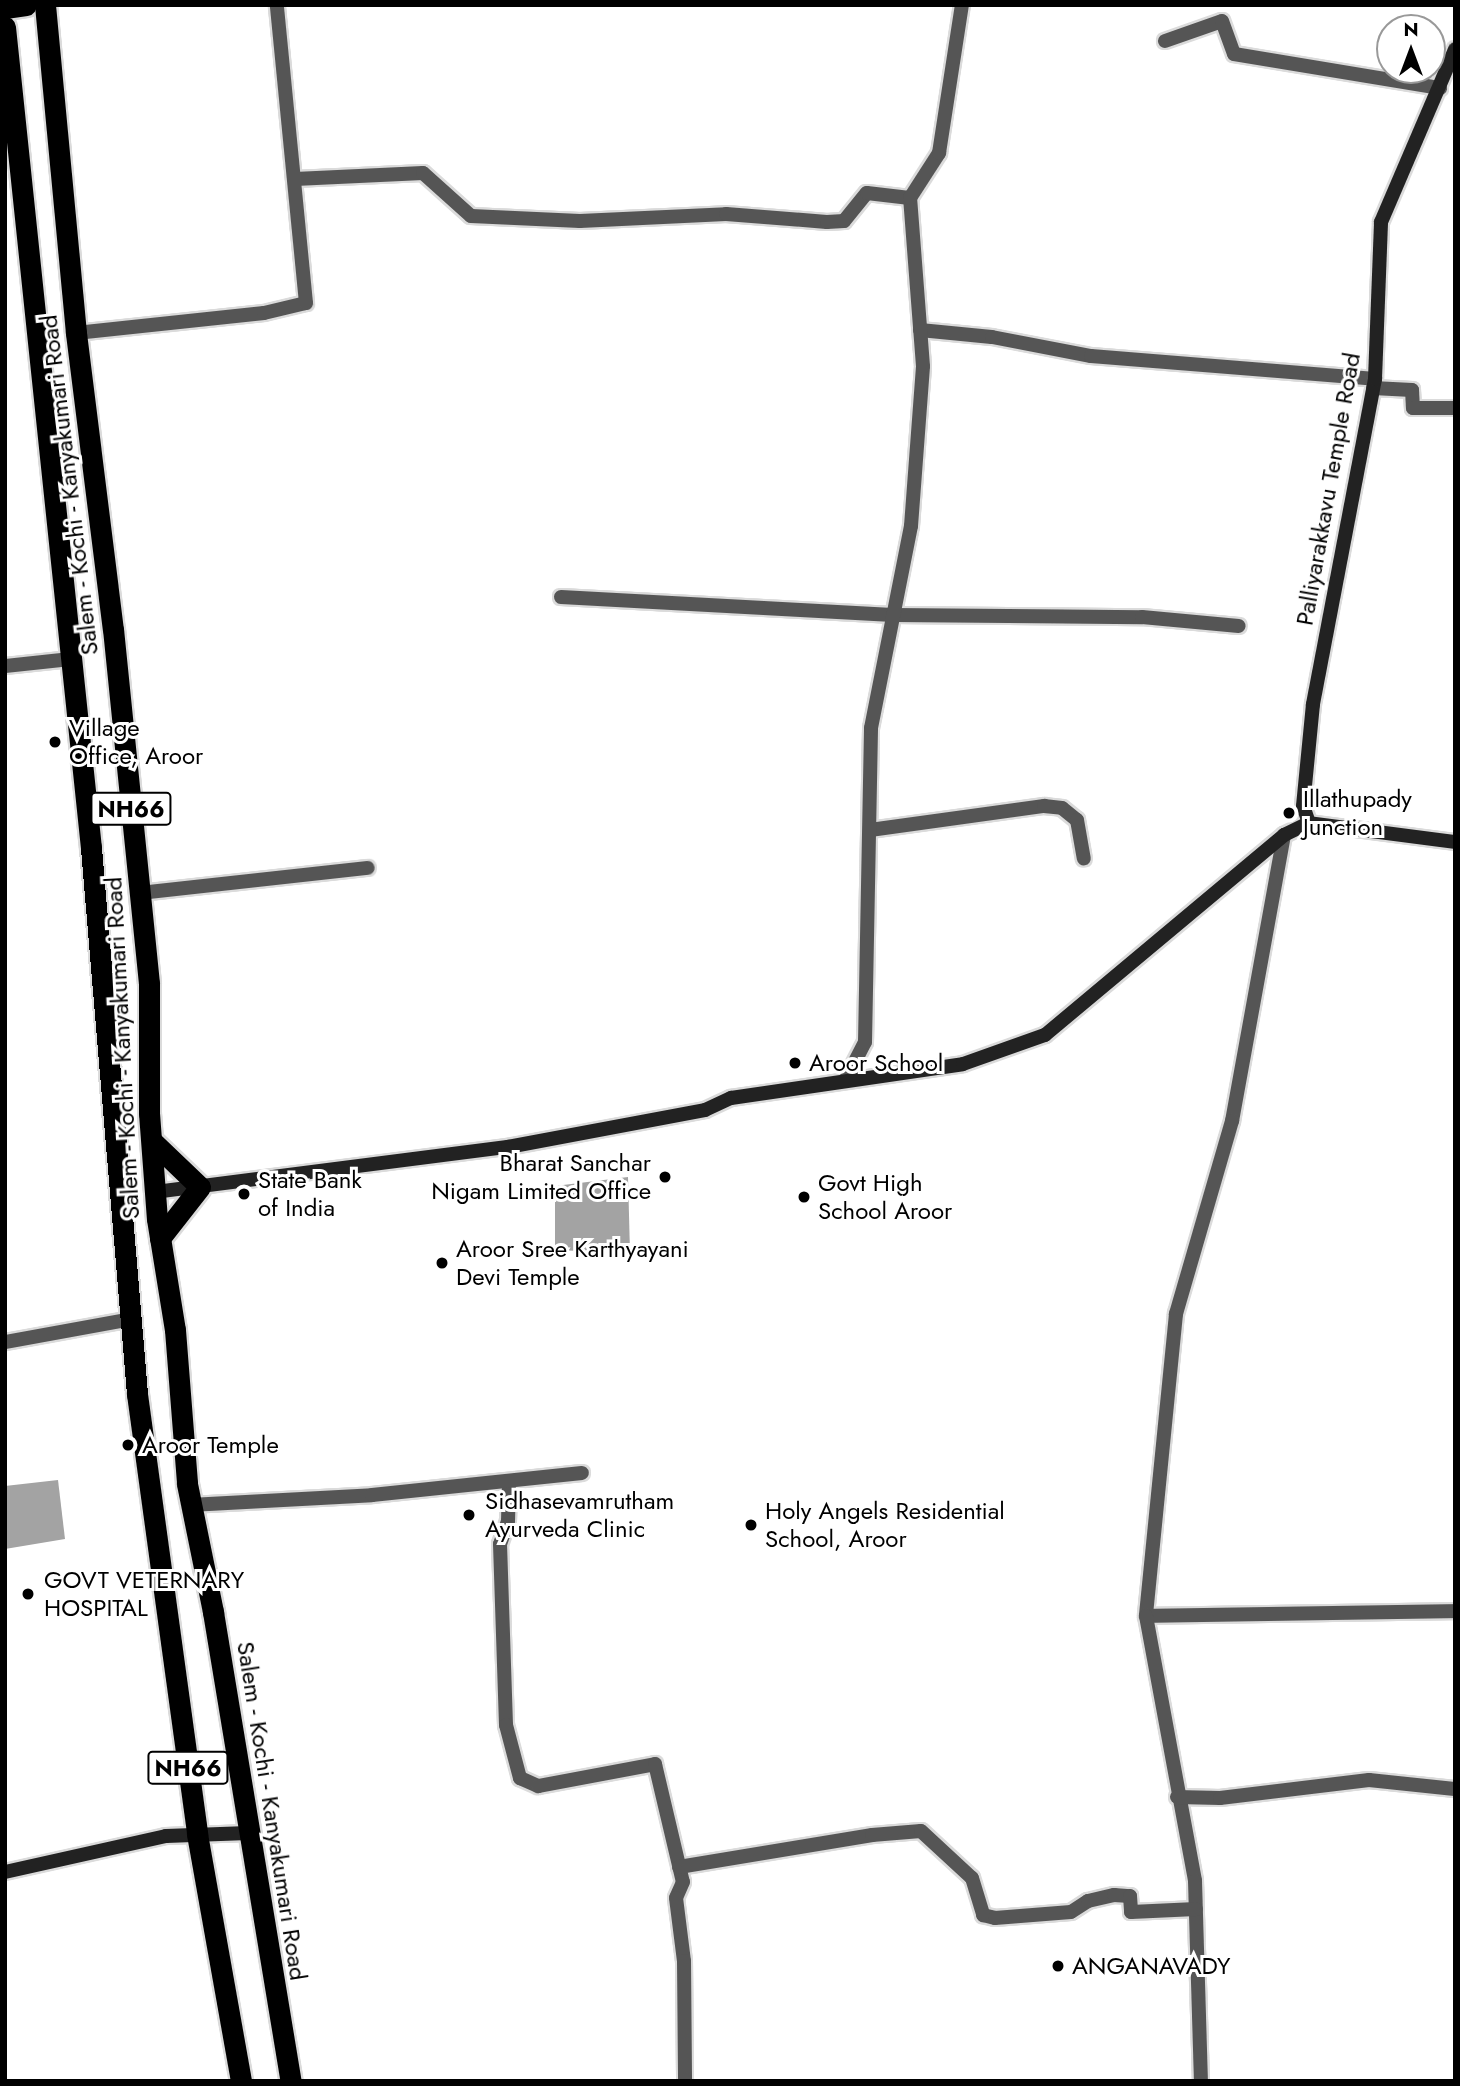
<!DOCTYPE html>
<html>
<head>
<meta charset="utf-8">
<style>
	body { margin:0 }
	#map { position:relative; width:1460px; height:2086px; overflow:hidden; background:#fff; font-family:Jost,sans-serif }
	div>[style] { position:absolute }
	.water>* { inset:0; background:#a3a3a3 }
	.roads { filter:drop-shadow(2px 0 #dbdbdb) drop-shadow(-2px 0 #dbdbdb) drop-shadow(0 2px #dbdbdb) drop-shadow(0 -2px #dbdbdb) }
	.street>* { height:14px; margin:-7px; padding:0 7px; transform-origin:7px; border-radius:7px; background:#555 }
	.secondary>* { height:14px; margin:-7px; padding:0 7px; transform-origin:7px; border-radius:7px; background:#222 }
	.highway>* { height:21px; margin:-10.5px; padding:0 10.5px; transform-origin:10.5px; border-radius:10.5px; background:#000 }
	.dots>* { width:19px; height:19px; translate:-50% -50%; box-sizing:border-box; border:4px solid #fff; border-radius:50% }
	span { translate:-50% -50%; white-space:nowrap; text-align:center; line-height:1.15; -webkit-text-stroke:6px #fff; paint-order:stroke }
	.shield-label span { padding:2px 5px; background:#fff; border:2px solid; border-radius:5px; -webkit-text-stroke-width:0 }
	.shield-label { font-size:23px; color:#000; font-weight:700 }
	.street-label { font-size:24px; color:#000 }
	.poi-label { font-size:24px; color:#000 }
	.left { translate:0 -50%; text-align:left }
	.right { translate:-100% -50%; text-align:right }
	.frame { position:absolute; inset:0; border:7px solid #000; pointer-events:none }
	.north { position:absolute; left:1376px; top:14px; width:70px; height:70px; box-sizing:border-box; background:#fff; border:2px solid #999; border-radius:50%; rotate:0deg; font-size:19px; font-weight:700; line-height:28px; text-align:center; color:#000 }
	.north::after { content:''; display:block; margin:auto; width:24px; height:32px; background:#000; clip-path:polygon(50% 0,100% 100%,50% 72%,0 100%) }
</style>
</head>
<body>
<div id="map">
	<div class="water">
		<i style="clip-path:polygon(628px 1177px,630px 1253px,555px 1250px,555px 1186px)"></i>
		<i style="clip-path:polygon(58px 1480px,65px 1539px,5px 1549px,5px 1486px)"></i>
	</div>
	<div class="roads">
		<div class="street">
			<i style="left:1165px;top:41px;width:60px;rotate:-19.3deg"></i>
			<i style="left:1222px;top:21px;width:35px;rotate:70deg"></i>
			<i style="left:1234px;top:54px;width:209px;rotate:9.4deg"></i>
			<i style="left:295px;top:179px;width:128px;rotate:-2.7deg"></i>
			<i style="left:423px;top:173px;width:64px;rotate:41.9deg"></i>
			<i style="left:471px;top:216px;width:109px;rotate:2.6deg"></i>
			<i style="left:580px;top:221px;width:146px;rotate:-2.7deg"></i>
			<i style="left:726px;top:214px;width:101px;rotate:4.5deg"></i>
			<i style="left:827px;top:222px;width:17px;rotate:-3deg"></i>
			<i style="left:844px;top:221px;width:36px;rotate:-51deg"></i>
			<i style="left:867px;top:193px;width:43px;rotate:6.6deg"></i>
			<i style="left:920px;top:330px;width:72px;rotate:5.6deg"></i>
			<i style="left:992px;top:337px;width:101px;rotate:10.9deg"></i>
			<i style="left:1091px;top:356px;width:285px;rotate:4.6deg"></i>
			<i style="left:76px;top:333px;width:189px;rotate:-6.1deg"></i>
			<i style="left:264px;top:313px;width:43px;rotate:-13.4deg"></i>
			<i style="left:306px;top:303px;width:299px;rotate:-95.6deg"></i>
			<i style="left:1373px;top:388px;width:39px;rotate:3deg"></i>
			<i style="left:1412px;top:390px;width:18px;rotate:87deg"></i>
			<i style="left:1413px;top:408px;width:42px"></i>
			<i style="left:561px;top:597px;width:332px;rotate:3.1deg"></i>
			<i style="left:893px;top:615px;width:249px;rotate:0.5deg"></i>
			<i style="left:1142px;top:617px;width:97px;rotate:5.3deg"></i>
			<i style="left:5px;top:666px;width:66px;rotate:-6.1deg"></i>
			<i style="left:870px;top:830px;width:176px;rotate:-7.9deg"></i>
			<i style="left:1044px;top:806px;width:18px;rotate:6deg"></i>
			<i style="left:1062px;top:808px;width:19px;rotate:39deg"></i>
			<i style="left:1077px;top:820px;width:39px;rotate:80deg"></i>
			<i style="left:1284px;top:835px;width:291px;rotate:100.3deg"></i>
			<i style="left:1232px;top:1121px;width:201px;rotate:106.2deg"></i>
			<i style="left:1176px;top:1314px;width:303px;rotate:95.7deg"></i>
			<i style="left:1146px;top:1616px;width:309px;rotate:-0.9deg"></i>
			<i style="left:140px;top:893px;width:229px;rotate:-6.3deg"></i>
			<i style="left:845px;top:1081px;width:44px;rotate:-62.9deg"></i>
			<i style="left:865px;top:1042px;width:314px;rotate:-88.9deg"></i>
			<i style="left:871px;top:728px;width:206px;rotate:-78.8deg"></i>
			<i style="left:911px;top:526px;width:160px;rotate:-85.7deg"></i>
			<i style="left:923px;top:366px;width:169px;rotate:-94.4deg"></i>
			<i style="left:910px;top:198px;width:54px;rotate:-57.2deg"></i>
			<i style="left:939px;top:153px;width:150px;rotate:-81.2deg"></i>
			<i style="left:5px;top:1342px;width:128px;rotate:-10.3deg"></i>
			<i style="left:509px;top:1481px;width:40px;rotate:91.4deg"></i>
			<i style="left:508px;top:1521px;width:24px;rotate:109deg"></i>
			<i style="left:500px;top:1544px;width:181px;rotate:88.1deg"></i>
			<i style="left:506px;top:1725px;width:55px;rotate:75.2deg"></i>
			<i style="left:520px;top:1778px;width:20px;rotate:24deg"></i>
			<i style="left:538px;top:1786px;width:119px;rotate:-10.6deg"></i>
			<i style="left:655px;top:1764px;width:121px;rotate:76.7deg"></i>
			<i style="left:683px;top:1882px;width:17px;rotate:114deg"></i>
			<i style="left:676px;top:1898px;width:64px;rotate:82.8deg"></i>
			<i style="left:684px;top:1961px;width:120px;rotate:89.5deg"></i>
			<i style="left:190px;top:1505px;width:182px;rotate:-3.1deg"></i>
			<i style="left:372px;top:1495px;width:211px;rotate:-6deg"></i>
			<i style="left:1146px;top:1616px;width:269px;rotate:79.5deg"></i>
			<i style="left:1195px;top:1881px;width:200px;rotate:88.3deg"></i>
			<i style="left:1177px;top:1797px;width:43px;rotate:1.3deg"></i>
			<i style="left:1220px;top:1798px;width:150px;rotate:-6.9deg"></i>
			<i style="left:1369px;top:1780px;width:86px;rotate:6deg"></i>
			<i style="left:679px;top:1867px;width:196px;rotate:-9.4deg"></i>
			<i style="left:872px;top:1835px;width:49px;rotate:-4.7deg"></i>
			<i style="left:921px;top:1831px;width:69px;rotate:42.7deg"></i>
			<i style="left:972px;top:1878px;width:39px;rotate:73deg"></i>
			<i style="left:983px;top:1915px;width:12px;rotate:14deg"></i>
			<i style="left:995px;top:1918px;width:76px;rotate:-4.5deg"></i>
			<i style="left:1071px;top:1912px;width:20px;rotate:-33deg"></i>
			<i style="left:1088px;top:1901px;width:27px;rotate:-13deg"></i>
			<i style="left:1114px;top:1895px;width:16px;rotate:4deg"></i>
			<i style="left:1130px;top:1896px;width:16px;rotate:86deg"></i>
			<i style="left:1131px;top:1912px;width:65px;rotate:-2.6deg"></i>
		</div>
		<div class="secondary">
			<i style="left:1309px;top:823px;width:18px;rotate:-109deg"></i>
			<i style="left:1303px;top:806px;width:102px;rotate:-84.4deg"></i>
			<i style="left:1313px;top:704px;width:331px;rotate:-79.2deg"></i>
			<i style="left:1375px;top:379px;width:157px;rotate:-87.8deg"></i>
			<i style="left:1381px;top:222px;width:188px;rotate:-66.8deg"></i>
			<i style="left:155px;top:1192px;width:356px;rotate:-7.3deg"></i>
			<i style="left:508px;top:1147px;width:200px;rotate:-10.6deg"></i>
			<i style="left:705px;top:1110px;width:29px;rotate:-25deg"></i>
			<i style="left:731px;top:1098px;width:234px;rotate:-8.3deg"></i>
			<i style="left:963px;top:1064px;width:87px;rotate:-19.5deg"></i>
			<i style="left:1045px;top:1035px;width:312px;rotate:-39.9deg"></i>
			<i style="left:1284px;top:835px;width:28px;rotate:-26deg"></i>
			<i style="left:1309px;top:823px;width:147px;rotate:7.4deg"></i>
			<i style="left:5px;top:1872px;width:165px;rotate:-12.6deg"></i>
			<i style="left:166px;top:1836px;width:82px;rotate:-2.1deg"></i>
		</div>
		<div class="highway">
			<i style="left:45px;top:5px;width:329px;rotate:84.6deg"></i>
			<i style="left:76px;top:333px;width:298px;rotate:82.9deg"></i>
			<i style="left:113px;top:629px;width:356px;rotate:84.2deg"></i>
			<i style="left:149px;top:983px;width:130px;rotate:90deg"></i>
			<i style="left:149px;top:1113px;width:106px;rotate:85.7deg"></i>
			<i style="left:157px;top:1219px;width:112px;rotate:80.8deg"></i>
			<i style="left:175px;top:1330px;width:154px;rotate:85.5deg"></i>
			<i style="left:187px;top:1484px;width:131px;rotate:78.5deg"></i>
			<i style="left:213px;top:1612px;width:475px;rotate:80.6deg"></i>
			<i style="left:5px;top:8px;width:21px;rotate:-8deg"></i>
			<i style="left:5px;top:27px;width:825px;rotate:84.02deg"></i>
			<i style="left:91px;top:848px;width:548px;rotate:85.18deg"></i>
			<i style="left:137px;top:1394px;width:444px;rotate:82.2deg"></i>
			<i style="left:197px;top:1834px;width:251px;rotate:79.9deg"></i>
			<i style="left:152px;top:1141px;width:66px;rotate:43.8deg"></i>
			<i style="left:200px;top:1187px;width:65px;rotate:128.1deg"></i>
		</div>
	</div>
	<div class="dots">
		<i style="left:55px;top:742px;background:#000"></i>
		<i style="left:1289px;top:813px;background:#000"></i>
		<i style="left:795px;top:1063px;background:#000"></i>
		<i style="left:665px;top:1177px;background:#000"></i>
		<i style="left:244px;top:1194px;background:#000"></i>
		<i style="left:804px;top:1197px;background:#000"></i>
		<i style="left:442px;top:1263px;background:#000"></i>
		<i style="left:128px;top:1445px;background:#000"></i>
		<i style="left:469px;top:1515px;background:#000"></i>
		<i style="left:751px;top:1525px;background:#000"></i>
		<i style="left:28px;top:1594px;background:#000"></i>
		<i style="left:1058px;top:1966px;background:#000"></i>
	</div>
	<div class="shield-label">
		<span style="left:131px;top:809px">NH66</span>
		<span style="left:188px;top:1768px">NH66</span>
	</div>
	<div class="street-label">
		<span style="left:69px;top:485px;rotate:-97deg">Salem - Kochi - Kanyakumari Road</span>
		<span style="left:1328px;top:489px;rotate:-80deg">Palliyarakkavu Temple Road</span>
		<span style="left:122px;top:1048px;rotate:-93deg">Salem - Kochi - Kanyakumari Road</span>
		<span style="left:272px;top:1811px;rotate:81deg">Salem - Kochi - Kanyakumari Road</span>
	</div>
	<div class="poi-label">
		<span class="left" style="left:69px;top:742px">Village<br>Office, Aroor</span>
		<span class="left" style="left:1303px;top:813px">Illathupady<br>Junction</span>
		<span class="left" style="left:809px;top:1063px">Aroor School</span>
		<span class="right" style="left:651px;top:1177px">Bharat Sanchar<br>Nigam Limited Office</span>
		<span class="left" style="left:258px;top:1194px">State Bank<br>of India</span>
		<span class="left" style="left:818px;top:1197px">Govt High<br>School Aroor</span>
		<span class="left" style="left:456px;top:1263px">Aroor Sree Karthyayani<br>Devi Temple</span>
		<span class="left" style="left:142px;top:1445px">Aroor Temple</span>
		<span class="left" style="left:485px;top:1515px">Sidhasevamrutham<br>Ayurveda Clinic</span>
		<span class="left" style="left:765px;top:1525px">Holy Angels Residential<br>School, Aroor</span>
		<span class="left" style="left:44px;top:1594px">GOVT VETERNARY<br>HOSPITAL</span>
		<span class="left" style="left:1072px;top:1966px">ANGANAVADY</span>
	</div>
	<div class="frame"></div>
	<div class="north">N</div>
</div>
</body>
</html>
